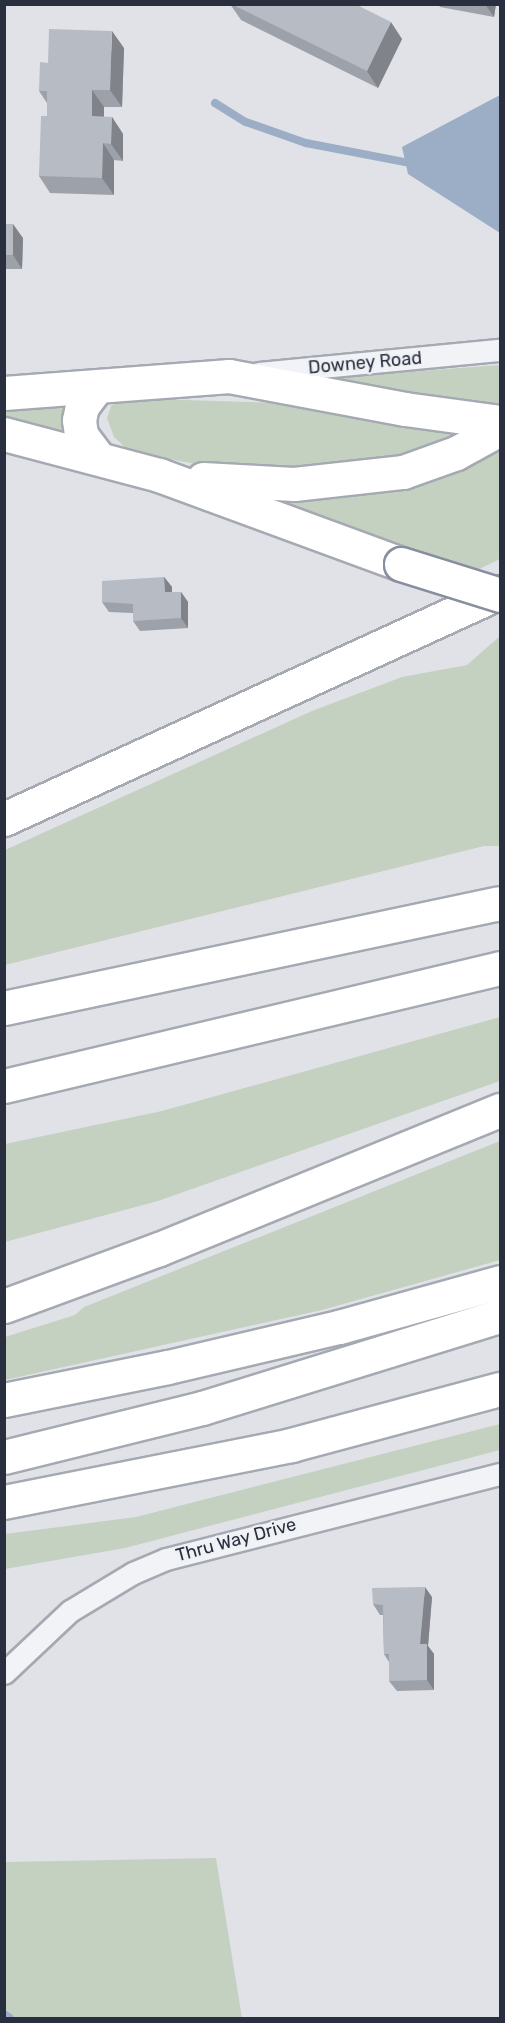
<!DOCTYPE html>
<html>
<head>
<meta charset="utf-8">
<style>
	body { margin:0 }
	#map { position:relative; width:505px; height:2023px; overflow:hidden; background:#e0e2e8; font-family:Rubik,sans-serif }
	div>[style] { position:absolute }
	.green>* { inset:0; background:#c4d1c1 }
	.water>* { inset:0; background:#9cadc6 }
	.stream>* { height:8px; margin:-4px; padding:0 4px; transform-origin:4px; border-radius:4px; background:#9cadc6 }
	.roads { filter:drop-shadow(2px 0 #a5a9b2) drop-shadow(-2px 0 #a5a9b2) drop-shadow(0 2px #a5a9b2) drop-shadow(0 -2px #a5a9b2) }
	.minor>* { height:21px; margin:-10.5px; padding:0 10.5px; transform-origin:10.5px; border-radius:10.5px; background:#f2f3f6 }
	.trunk>* { height:33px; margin:-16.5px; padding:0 16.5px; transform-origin:16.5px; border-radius:16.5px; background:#fff }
	.motorway>* { height:33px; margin:-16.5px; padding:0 16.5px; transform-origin:16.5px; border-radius:16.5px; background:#fff }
	.bridges { filter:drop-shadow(2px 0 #888e9e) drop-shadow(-2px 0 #888e9e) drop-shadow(0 2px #888e9e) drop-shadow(0 -2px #888e9e) }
	.trunk-bridge>* { height:33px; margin:-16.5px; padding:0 16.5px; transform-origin:16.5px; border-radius:16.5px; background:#fff }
	.wall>* { inset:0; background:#9da1a9 }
	.shaded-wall>* { inset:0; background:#808389 }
	.building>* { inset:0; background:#b7bbc4 }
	span { translate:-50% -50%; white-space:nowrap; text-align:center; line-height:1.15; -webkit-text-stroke:4.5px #eff1f5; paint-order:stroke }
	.street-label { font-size:18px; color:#292f3e }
	.frame { position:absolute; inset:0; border:6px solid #292f3e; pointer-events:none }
</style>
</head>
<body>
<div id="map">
	<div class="green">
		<i style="clip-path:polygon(500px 365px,500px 407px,487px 408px,326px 378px)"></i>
		<i style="clip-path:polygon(122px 398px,281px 403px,425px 426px,451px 432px,454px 439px,407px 458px,321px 471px,205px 466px,129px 451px,114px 437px,107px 418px,111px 406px)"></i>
		<i style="clip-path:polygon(66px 403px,67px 433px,5px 422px,4px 407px)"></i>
		<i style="clip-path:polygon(500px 452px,500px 559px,475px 571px,434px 556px,428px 558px,286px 502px,373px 494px)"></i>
		<i style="clip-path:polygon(500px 636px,500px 846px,484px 846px,5px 965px,5px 850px,312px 711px,402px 677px,467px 665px)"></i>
		<i style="clip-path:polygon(500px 1017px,500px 1081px,158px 1201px,5px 1242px,5px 1144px,162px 1111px)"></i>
		<i style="clip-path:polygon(500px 1141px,500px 1260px,322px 1310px,5px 1380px,5px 1337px,75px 1315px,84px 1307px)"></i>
		<i style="clip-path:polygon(500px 1424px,500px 1450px,125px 1548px,5px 1569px,5px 1534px,136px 1517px)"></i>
		<i style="clip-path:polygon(216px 1858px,242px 2018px,5px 2018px,5px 1862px)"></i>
	</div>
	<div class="water">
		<i style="clip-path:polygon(500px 95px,500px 233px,408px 174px,402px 147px)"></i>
	</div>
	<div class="stream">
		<i style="left:215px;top:103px;width:36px;rotate:32deg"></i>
		<i style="left:246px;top:122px;width:64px;rotate:19.3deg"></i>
		<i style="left:306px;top:143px;width:101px;rotate:10.9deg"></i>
		<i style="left:4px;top:2014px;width:7px;rotate:34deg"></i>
	</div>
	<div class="roads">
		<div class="minor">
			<i style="left:259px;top:373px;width:242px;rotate:-5.5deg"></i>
			<i style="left:4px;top:1673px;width:91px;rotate:-43.2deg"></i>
			<i style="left:70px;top:1611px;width:74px;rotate:-31.1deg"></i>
			<i style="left:133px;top:1573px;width:36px;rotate:-23deg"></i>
			<i style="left:166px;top:1559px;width:345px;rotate:-14.3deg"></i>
		</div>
		<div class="trunk">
			<i style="left:95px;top:389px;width:21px;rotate:127deg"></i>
			<i style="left:82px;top:406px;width:14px;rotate:102deg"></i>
			<i style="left:79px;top:420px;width:15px;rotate:82deg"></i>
			<i style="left:81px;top:435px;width:25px;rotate:53deg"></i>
			<i style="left:4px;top:393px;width:226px;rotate:-4.3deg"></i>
			<i style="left:229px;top:376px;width:179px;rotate:10.6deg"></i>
			<i style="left:405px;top:409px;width:96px;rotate:7.8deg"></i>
			<i style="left:4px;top:434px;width:160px;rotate:14.8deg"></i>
			<i style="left:159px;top:475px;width:258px;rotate:20.2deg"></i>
			<i style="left:203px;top:479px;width:91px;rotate:3.1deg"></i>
			<i style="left:294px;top:484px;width:110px;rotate:-6.3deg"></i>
			<i style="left:403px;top:472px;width:56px;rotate:-19.7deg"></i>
			<i style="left:456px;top:453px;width:50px;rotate:-28.6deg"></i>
		</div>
		<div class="motorway">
			<i style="left:4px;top:819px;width:545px;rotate:-24.59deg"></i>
			<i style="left:4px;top:1008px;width:507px;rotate:-11.95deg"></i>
			<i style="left:4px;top:1086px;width:510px;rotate:-13.38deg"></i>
			<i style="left:4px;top:1306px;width:165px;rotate:-20.2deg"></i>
			<i style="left:159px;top:1249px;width:368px;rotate:-22.2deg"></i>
			<i style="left:4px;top:1400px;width:167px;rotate:-11.4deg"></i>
			<i style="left:168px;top:1367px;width:176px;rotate:-13.2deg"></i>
			<i style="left:339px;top:1327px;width:167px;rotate:-15.6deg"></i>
			<i style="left:4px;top:1457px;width:204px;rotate:-13.9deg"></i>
			<i style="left:202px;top:1408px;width:312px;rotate:-17.2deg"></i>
			<i style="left:4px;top:1502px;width:293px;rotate:-11.2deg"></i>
			<i style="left:291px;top:1445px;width:216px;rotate:-15deg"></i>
		</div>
	</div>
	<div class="bridges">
		<div class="trunk-bridge">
			<i style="left:401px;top:564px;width:104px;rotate:17.4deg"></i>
		</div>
	</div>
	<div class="wall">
		<i style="clip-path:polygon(230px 4px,355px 4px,402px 39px,378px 88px,241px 20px)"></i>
		<i style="clip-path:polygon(438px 4px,496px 4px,494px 17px,440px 7px)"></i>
		<i style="clip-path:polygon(124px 48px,122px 107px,104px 107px,104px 117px,112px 117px,123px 134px,123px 161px,114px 160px,114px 195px,50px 193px,39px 176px,47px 116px,47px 103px,39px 91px,48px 63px)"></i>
		<i style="clip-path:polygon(4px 224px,23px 238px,22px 269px,4px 269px)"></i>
		<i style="clip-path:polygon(164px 577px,172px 587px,172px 592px,181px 592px,188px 602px,188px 628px,140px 631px,133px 621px,133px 613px,109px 612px,102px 602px)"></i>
		<i style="clip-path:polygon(432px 1597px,428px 1646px,434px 1654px,434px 1690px,397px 1691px,389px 1681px,389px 1662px,384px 1654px,383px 1615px,380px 1615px,373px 1604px)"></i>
	</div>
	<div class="shaded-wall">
		<i style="clip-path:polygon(485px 4px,496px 4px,494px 17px)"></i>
		<i style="clip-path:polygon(391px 22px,402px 39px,378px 88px,367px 71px)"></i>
		<i style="clip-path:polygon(112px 31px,124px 48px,122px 107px,110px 90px)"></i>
		<i style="clip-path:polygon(92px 90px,104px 107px,104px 133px,92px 116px)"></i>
		<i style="clip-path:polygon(112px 117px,123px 134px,123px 161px,111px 144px)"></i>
		<i style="clip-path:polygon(103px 143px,114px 160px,114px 195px,102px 178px)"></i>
		<i style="clip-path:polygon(13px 224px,23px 238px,22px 269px,13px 255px)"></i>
		<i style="clip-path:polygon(164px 577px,172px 587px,172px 602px,165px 592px)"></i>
		<i style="clip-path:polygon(181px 592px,188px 602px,188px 628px,181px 618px)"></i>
		<i style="clip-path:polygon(425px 1587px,432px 1597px,428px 1646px,434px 1654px,434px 1690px,427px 1680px,420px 1644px)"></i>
	</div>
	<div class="building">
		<i style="clip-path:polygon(231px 4px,355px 4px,391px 22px,367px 71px)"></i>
		<i style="clip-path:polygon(49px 29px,112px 31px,110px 90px,92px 90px,92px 116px,112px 117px,111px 144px,103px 143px,102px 178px,39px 176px,41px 116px,47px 116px,47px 91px,39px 91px,40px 62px,48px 63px)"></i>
		<i style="clip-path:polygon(4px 224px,13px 224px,13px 255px,4px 255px)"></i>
		<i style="clip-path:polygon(164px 577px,165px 592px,181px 592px,181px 618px,133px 621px,133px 604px,102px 602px,102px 581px)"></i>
		<i style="clip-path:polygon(425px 1587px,420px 1644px,427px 1644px,427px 1680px,389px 1681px,389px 1654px,384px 1654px,383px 1605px,373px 1604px,372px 1588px)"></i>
	</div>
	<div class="street-label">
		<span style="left:365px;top:363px;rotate:-5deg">Downey Road</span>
		<span style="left:236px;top:1540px;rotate:-15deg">Thru Way Drive</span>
	</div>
	<div class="frame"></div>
</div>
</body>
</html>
